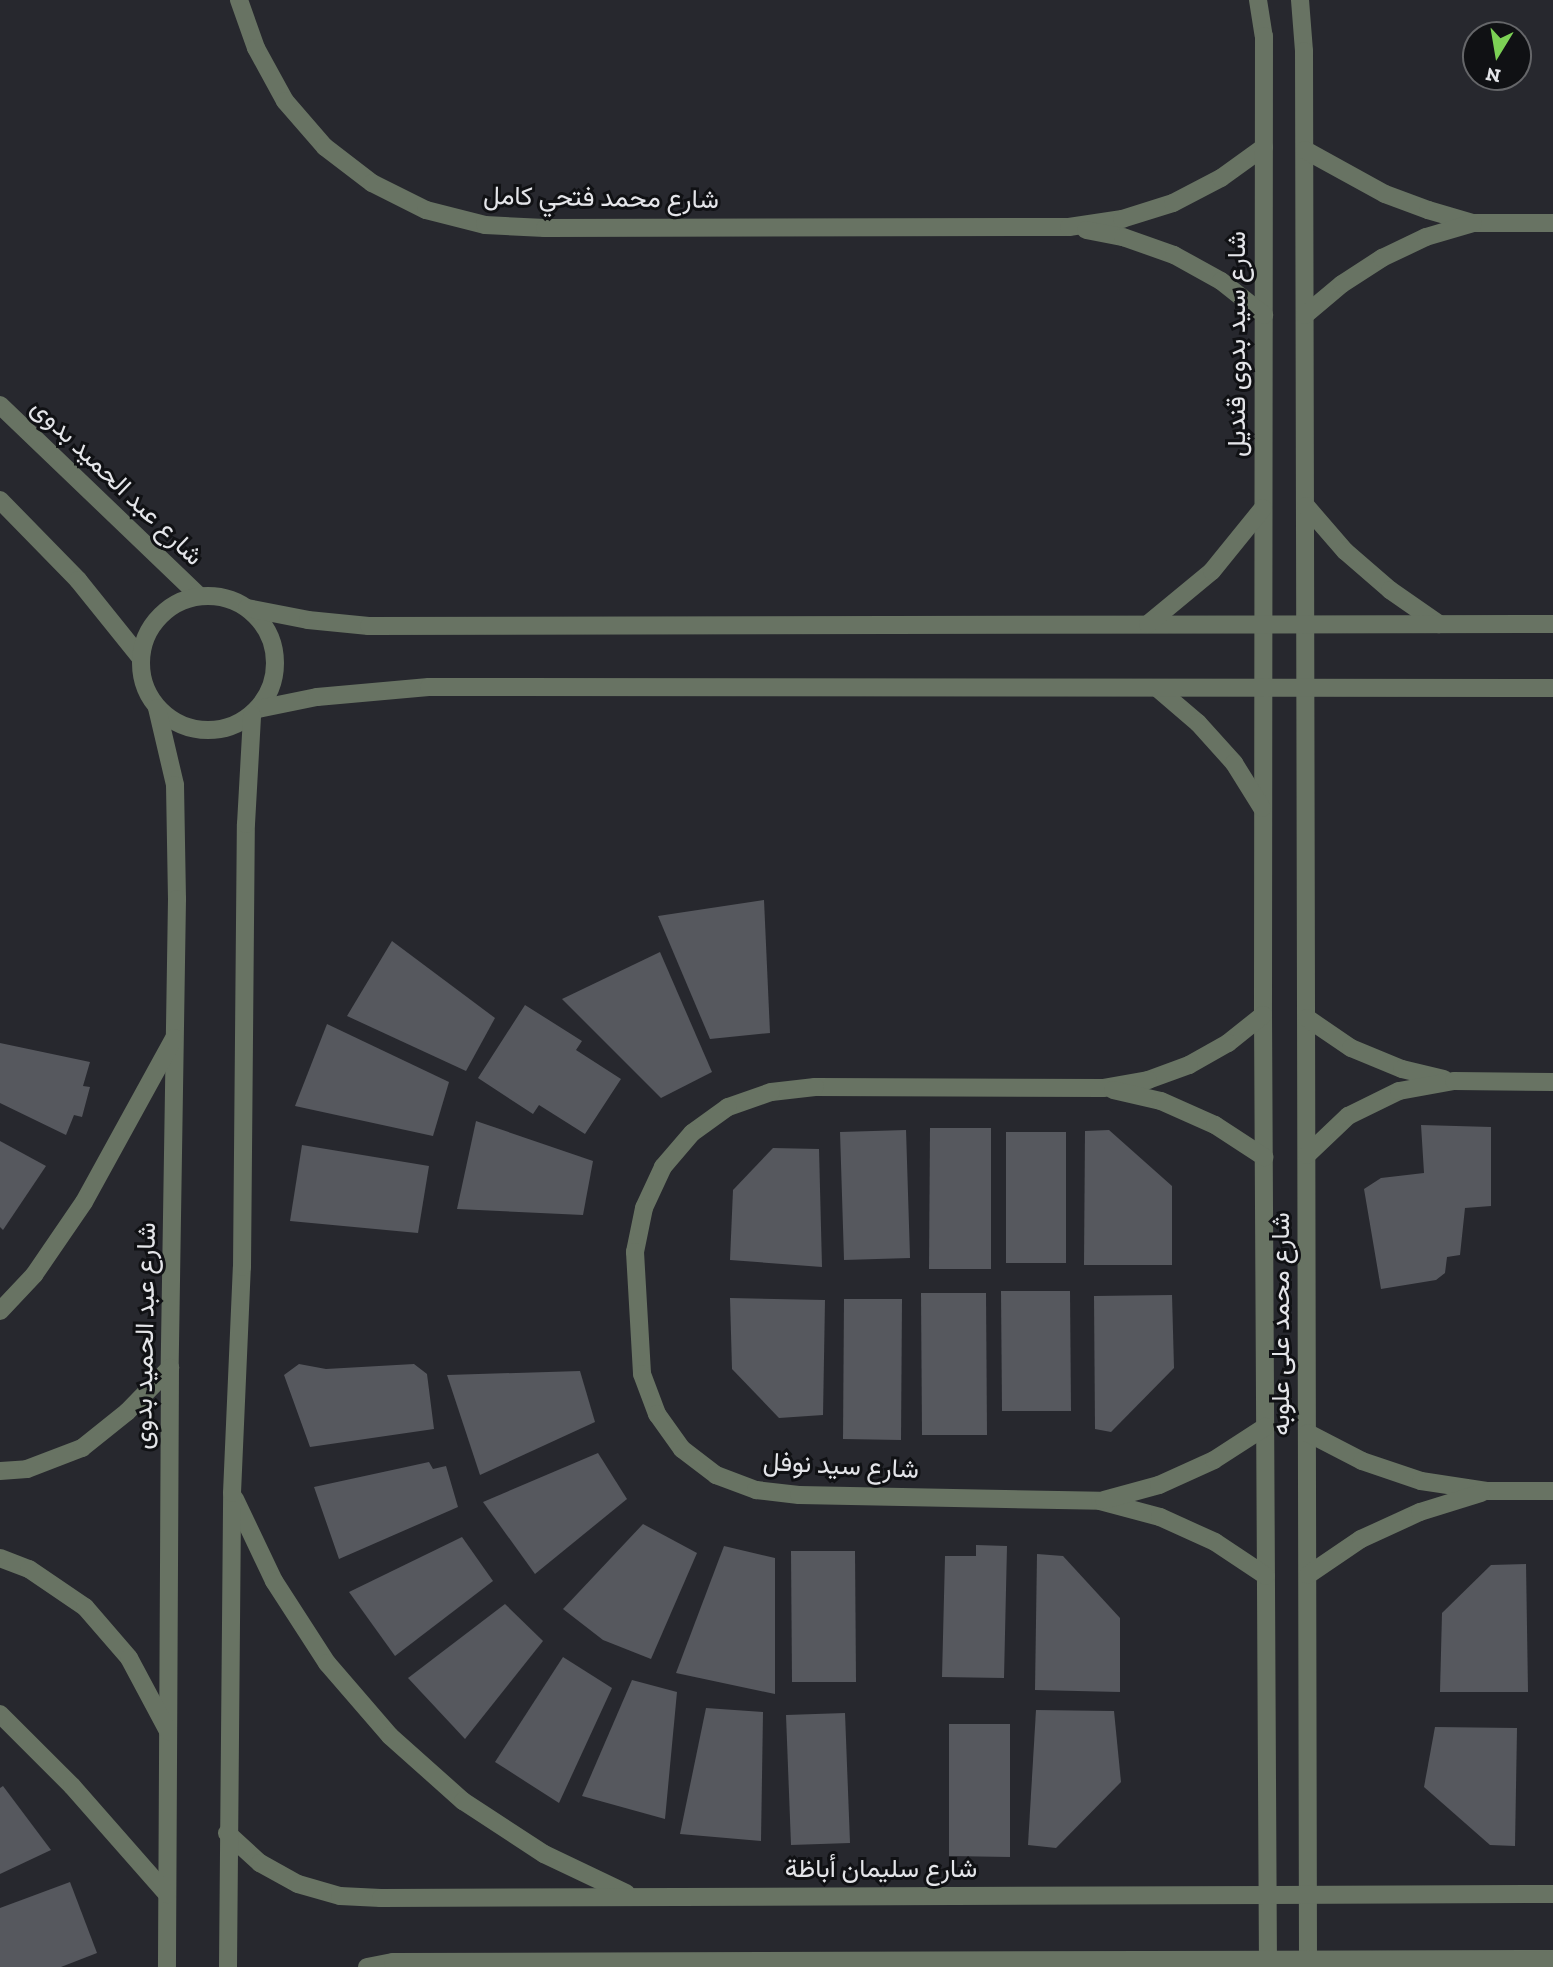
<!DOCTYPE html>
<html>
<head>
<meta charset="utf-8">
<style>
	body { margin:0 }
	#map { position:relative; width:1553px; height:1967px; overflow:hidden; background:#27282e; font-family:"Zilla Slab",Vazirmatn,serif }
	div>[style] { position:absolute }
	.building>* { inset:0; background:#56585e }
	.minor>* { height:18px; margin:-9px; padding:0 9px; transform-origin:9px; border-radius:9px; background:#687363 }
	.minor>.ring { margin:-9px; padding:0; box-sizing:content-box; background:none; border:18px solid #687363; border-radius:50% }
	span { translate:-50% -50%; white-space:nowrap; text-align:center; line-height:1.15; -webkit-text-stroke:6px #101114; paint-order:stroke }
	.street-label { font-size:26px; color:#e4e5e9 }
	.north { position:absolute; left:1462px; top:21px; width:70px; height:70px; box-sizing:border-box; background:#101114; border:2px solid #656669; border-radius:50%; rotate:191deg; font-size:19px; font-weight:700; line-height:28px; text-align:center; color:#e4e5e9 }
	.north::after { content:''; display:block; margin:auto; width:24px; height:32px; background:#7cd155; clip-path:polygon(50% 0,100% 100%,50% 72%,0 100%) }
</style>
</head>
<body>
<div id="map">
	<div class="building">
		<i style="clip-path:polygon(764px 900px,770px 1033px,710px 1039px,658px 916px)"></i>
		<i style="clip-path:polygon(392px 941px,495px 1018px,466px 1071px,347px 1016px)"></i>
		<i style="clip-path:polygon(660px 952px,712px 1072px,661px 1098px,562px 999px)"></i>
		<i style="clip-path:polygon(525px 1005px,582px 1041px,576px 1050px,621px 1079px,585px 1134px,539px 1105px,533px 1114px,478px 1078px)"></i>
		<i style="clip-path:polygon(327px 1024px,449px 1082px,433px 1136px,295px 1106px)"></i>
		<i style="clip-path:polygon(0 1043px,90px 1062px,83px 1086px,90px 1087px,82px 1117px,74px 1115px,66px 1135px,0 1103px)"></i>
		<i style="clip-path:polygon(476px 1121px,593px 1161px,583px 1215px,457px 1209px)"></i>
		<i style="clip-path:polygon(1421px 1125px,1491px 1127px,1491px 1206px,1465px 1208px,1460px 1255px,1447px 1257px,1445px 1273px,1436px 1280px,1381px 1289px,1364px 1189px,1381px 1178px,1424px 1173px)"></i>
		<i style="clip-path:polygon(930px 1128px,991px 1128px,991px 1269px,929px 1269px)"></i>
		<i style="clip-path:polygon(906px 1130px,910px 1258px,844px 1260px,840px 1132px)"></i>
		<i style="clip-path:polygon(1109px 1130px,1172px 1186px,1172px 1265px,1084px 1265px,1085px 1131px)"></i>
		<i style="clip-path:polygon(1006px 1132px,1066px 1132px,1066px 1263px,1006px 1263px)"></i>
		<i style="clip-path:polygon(0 1141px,46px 1166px,3px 1230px,0 1227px)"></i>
		<i style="clip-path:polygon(302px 1145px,429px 1166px,418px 1233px,290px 1221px)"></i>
		<i style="clip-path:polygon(773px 1148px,819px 1149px,822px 1267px,730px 1260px,733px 1190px)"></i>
		<i style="clip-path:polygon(1001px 1291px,1070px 1291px,1071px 1411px,1002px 1411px)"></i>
		<i style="clip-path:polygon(921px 1293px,986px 1293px,987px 1435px,922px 1435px)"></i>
		<i style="clip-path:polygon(1172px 1295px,1174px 1368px,1111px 1432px,1095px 1429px,1094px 1296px)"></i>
		<i style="clip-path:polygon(730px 1298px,825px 1300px,823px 1415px,779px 1418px,732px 1369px)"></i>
		<i style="clip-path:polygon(844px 1299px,902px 1299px,901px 1440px,843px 1439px)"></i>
		<i style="clip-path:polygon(299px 1364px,326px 1369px,414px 1364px,427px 1374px,434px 1429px,310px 1447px,284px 1375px)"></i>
		<i style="clip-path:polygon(580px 1371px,595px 1422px,480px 1475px,447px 1375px)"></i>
		<i style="clip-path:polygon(598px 1453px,627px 1499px,535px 1574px,483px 1502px)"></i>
		<i style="clip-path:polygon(429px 1462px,433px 1469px,446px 1466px,458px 1507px,339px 1559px,314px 1487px)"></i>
		<i style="clip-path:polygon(643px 1524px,697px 1553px,651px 1659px,603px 1640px,563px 1609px)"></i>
		<i style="clip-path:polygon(462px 1537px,493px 1581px,395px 1656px,349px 1592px)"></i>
		<i style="clip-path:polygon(976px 1545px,1007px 1546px,1004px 1678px,942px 1677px,945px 1556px,976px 1556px)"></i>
		<i style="clip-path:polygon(724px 1546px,775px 1558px,775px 1694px,676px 1673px)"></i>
		<i style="clip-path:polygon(791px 1551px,855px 1551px,856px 1682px,792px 1682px)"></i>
		<i style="clip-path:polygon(1037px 1554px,1063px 1556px,1120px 1618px,1120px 1692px,1035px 1690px)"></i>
		<i style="clip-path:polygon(1526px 1564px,1528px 1692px,1440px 1692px,1442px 1613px,1491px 1565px)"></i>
		<i style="clip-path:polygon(505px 1604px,543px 1641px,465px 1739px,408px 1678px)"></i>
		<i style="clip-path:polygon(563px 1657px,612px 1688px,559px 1803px,495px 1762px)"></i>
		<i style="clip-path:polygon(632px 1680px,677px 1692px,665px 1819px,582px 1796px)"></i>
		<i style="clip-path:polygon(706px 1708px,763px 1712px,761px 1841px,680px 1834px)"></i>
		<i style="clip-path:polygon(1036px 1710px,1114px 1711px,1121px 1782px,1056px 1848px,1028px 1845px)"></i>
		<i style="clip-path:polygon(845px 1713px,850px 1843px,791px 1845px,786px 1715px)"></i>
		<i style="clip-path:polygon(949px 1724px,1010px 1724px,1010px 1857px,949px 1856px)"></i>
		<i style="clip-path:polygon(1435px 1727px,1517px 1728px,1515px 1846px,1490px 1845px,1424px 1787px)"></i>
		<i style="clip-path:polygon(3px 1786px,51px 1850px,0 1874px,0 1788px)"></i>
		<i style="clip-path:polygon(70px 1882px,97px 1953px,61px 1967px,0 1967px,0 1908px)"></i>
	</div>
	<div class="minor">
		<i style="left:239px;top:0;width:51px;rotate:70.5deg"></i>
		<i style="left:256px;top:48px;width:60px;rotate:61.3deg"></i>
		<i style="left:285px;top:101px;width:61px;rotate:49deg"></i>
		<i style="left:325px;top:147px;width:59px;rotate:37.5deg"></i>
		<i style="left:372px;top:183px;width:60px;rotate:26.6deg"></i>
		<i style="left:426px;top:210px;width:61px;rotate:14.3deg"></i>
		<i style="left:485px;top:225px;width:60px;rotate:2.9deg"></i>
		<i style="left:545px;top:228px;width:524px;rotate:-0.11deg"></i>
		<i style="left:1069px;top:227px;width:54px;rotate:-8.6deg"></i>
		<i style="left:1122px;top:219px;width:53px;rotate:-17.4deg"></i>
		<i style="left:1173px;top:203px;width:54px;rotate:-27.5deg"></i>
		<i style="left:1221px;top:178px;width:53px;rotate:-35.8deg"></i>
		<i style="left:1258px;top:0;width:36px;rotate:81deg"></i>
		<i style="left:1264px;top:36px;width:979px;rotate:90.06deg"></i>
		<i style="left:1263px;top:1015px;width:952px;rotate:89.7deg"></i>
		<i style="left:1300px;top:0;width:51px;rotate:85.5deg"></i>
		<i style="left:1304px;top:51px;width:1916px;rotate:89.88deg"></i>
		<i style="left:1305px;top:150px;width:91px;rotate:28.8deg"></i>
		<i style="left:1385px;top:194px;width:46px;rotate:20.4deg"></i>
		<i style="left:1428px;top:210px;width:47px;rotate:16.1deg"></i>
		<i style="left:1473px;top:223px;width:80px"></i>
		<i style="left:1086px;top:230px;width:38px;rotate:11deg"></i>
		<i style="left:1123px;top:237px;width:54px;rotate:19.4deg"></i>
		<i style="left:1174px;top:255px;width:54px;rotate:29deg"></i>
		<i style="left:1221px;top:281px;width:55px;rotate:38.3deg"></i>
		<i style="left:1305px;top:315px;width:48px;rotate:-40deg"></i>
		<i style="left:1342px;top:284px;width:48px;rotate:-33deg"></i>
		<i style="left:1382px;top:258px;width:49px;rotate:-25.5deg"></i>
		<i style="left:1426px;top:237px;width:49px;rotate:-16.6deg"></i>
		<i style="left:0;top:405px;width:276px;rotate:43.8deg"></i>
		<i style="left:0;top:500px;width:112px;rotate:45.7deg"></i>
		<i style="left:78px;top:580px;width:99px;rotate:51.2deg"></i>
		<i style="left:1306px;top:506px;width:60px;rotate:49.1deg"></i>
		<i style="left:1345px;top:551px;width:60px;rotate:40.9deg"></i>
		<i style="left:1390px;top:590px;width:60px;rotate:34.8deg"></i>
		<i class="ring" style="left:141px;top:596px;width:116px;height:116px"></i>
		<i style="left:247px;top:608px;width:62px;rotate:11.1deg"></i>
		<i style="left:308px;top:620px;width:61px;rotate:5.6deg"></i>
		<i style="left:369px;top:626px;width:1184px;rotate:-0.1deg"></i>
		<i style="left:1148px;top:624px;width:83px;rotate:-39.6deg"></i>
		<i style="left:1212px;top:571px;width:81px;rotate:-51deg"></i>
		<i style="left:1157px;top:688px;width:54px;rotate:40.5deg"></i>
		<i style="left:1198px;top:723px;width:54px;rotate:48deg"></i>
		<i style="left:1234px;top:763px;width:53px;rotate:58.1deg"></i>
		<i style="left:157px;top:708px;width:79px;rotate:76.8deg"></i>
		<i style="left:175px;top:785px;width:114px;rotate:89deg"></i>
		<i style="left:177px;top:899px;width:469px;rotate:90.9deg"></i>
		<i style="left:170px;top:1368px;width:599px;rotate:90.29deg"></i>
		<i style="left:258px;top:709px;width:60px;rotate:-11.5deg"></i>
		<i style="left:317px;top:697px;width:112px;rotate:-5.1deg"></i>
		<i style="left:429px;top:687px;width:1124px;rotate:0.05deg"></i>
		<i style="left:1263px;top:1015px;width:45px;rotate:141.3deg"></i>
		<i style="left:1228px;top:1043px;width:45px;rotate:150.6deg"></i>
		<i style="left:1189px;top:1065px;width:44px;rotate:159.9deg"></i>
		<i style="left:1148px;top:1080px;width:46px;rotate:169.9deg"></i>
		<i style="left:1103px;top:1088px;width:288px;rotate:-179.8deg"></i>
		<i style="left:815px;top:1087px;width:44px;rotate:173.5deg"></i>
		<i style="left:771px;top:1092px;width:46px;rotate:160.8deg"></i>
		<i style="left:728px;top:1107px;width:44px;rotate:144.2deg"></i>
		<i style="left:692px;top:1133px;width:45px;rotate:130.5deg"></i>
		<i style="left:663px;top:1167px;width:45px;rotate:114.9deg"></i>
		<i style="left:644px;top:1208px;width:45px;rotate:101.6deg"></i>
		<i style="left:635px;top:1252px;width:122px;rotate:86.7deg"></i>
		<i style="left:642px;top:1374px;width:43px;rotate:69.4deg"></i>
		<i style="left:657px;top:1414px;width:43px;rotate:54.5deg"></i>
		<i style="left:682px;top:1449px;width:43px;rotate:37.4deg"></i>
		<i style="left:716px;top:1475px;width:43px;rotate:20.6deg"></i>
		<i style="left:756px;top:1490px;width:43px;rotate:6.6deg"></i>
		<i style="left:799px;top:1495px;width:301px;rotate:1.1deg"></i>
		<i style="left:1100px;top:1501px;width:62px;rotate:14.9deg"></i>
		<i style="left:1160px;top:1517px;width:60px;rotate:24.4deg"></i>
		<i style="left:1215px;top:1542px;width:61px;rotate:33.7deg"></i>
		<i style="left:1307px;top:1018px;width:53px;rotate:34.3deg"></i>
		<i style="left:1351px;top:1048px;width:55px;rotate:22.4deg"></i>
		<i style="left:1402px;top:1069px;width:43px;rotate:13.4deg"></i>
		<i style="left:1113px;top:1090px;width:49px;rotate:12.9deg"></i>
		<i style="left:1161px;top:1101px;width:59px;rotate:24deg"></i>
		<i style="left:1215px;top:1125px;width:59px;rotate:33.1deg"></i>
		<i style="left:1307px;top:1155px;width:57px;rotate:-43.6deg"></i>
		<i style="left:1348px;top:1116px;width:57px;rotate:-26.1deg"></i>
		<i style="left:1399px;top:1091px;width:56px;rotate:-10.3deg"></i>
		<i style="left:1454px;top:1081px;width:99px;rotate:0.6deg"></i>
		<i style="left:0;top:1311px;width:50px;rotate:-46.6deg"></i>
		<i style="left:34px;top:1275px;width:88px;rotate:-55.6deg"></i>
		<i style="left:84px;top:1202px;width:187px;rotate:-61.2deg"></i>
		<i style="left:1308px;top:1433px;width:61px;rotate:27.4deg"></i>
		<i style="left:1362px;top:1461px;width:62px;rotate:18.7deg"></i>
		<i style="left:1421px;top:1481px;width:68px;rotate:8.5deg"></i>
		<i style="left:1488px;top:1491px;width:65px"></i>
		<i style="left:0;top:1471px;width:27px;rotate:-4deg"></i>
		<i style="left:27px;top:1469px;width:59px;rotate:-20.9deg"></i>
		<i style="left:82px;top:1448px;width:58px;rotate:-38.7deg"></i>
		<i style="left:127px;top:1412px;width:62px;rotate:-45.7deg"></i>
		<i style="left:235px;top:1499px;width:91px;rotate:64.6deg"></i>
		<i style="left:274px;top:1581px;width:98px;rotate:57.1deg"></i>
		<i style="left:327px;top:1663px;width:96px;rotate:49.2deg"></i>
		<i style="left:390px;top:1736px;width:98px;rotate:41.7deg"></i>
		<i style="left:463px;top:1801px;width:97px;rotate:33.2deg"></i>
		<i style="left:544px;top:1854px;width:91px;rotate:25.4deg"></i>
		<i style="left:1104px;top:1500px;width:57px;rotate:-15.3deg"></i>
		<i style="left:1159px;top:1485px;width:60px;rotate:-24.4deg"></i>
		<i style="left:1214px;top:1460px;width:61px;rotate:-32.9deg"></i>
		<i style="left:0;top:1558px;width:31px;rotate:21deg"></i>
		<i style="left:29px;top:1569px;width:68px;rotate:34.2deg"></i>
		<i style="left:85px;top:1607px;width:67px;rotate:49.2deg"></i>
		<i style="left:129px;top:1658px;width:83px;rotate:61.9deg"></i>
		<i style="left:1308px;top:1575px;width:64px;rotate:-34.2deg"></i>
		<i style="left:1361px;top:1539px;width:65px;rotate:-24.6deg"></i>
		<i style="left:1420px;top:1512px;width:64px;rotate:-17.3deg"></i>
		<i style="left:0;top:1714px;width:102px;rotate:45deg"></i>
		<i style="left:72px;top:1786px;width:144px;rotate:48.7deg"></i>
		<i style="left:227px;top:1833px;width:45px;rotate:42.3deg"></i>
		<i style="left:260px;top:1863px;width:43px;rotate:28.9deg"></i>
		<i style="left:298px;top:1884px;width:44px;rotate:15.9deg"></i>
		<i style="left:340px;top:1896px;width:41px;rotate:2.8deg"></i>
		<i style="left:381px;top:1898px;width:1172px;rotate:-0.2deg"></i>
		<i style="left:228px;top:1967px;width:474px;rotate:-89.5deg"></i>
		<i style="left:232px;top:1493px;width:226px;rotate:-87.5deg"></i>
		<i style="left:242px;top:1267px;width:443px;rotate:-89.5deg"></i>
		<i style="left:246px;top:824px;width:109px;rotate:-86.8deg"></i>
		<i style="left:367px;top:1967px;width:26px;rotate:-11deg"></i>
		<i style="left:393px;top:1962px;width:1160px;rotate:-0.15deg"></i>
	</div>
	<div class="street-label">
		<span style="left:601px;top:198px;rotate:1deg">شارع محمد فتحي كامل</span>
		<span style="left:1237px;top:344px;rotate:-90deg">شارع سيد بدوى قنديل</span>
		<span style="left:117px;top:482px;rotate:44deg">شارع عبد الحميد بدوى</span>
		<span style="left:1281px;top:1324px;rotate:-90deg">شارع محمد على علوبه</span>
		<span style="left:145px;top:1336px;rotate:-89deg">شارع عبد الحميد بدوى</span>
		<span style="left:841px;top:1466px;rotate:3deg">شارع سيد نوفل</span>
		<span style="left:881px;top:1869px">شارع سليمان أباظة</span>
	</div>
	<div class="north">N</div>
</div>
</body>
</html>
